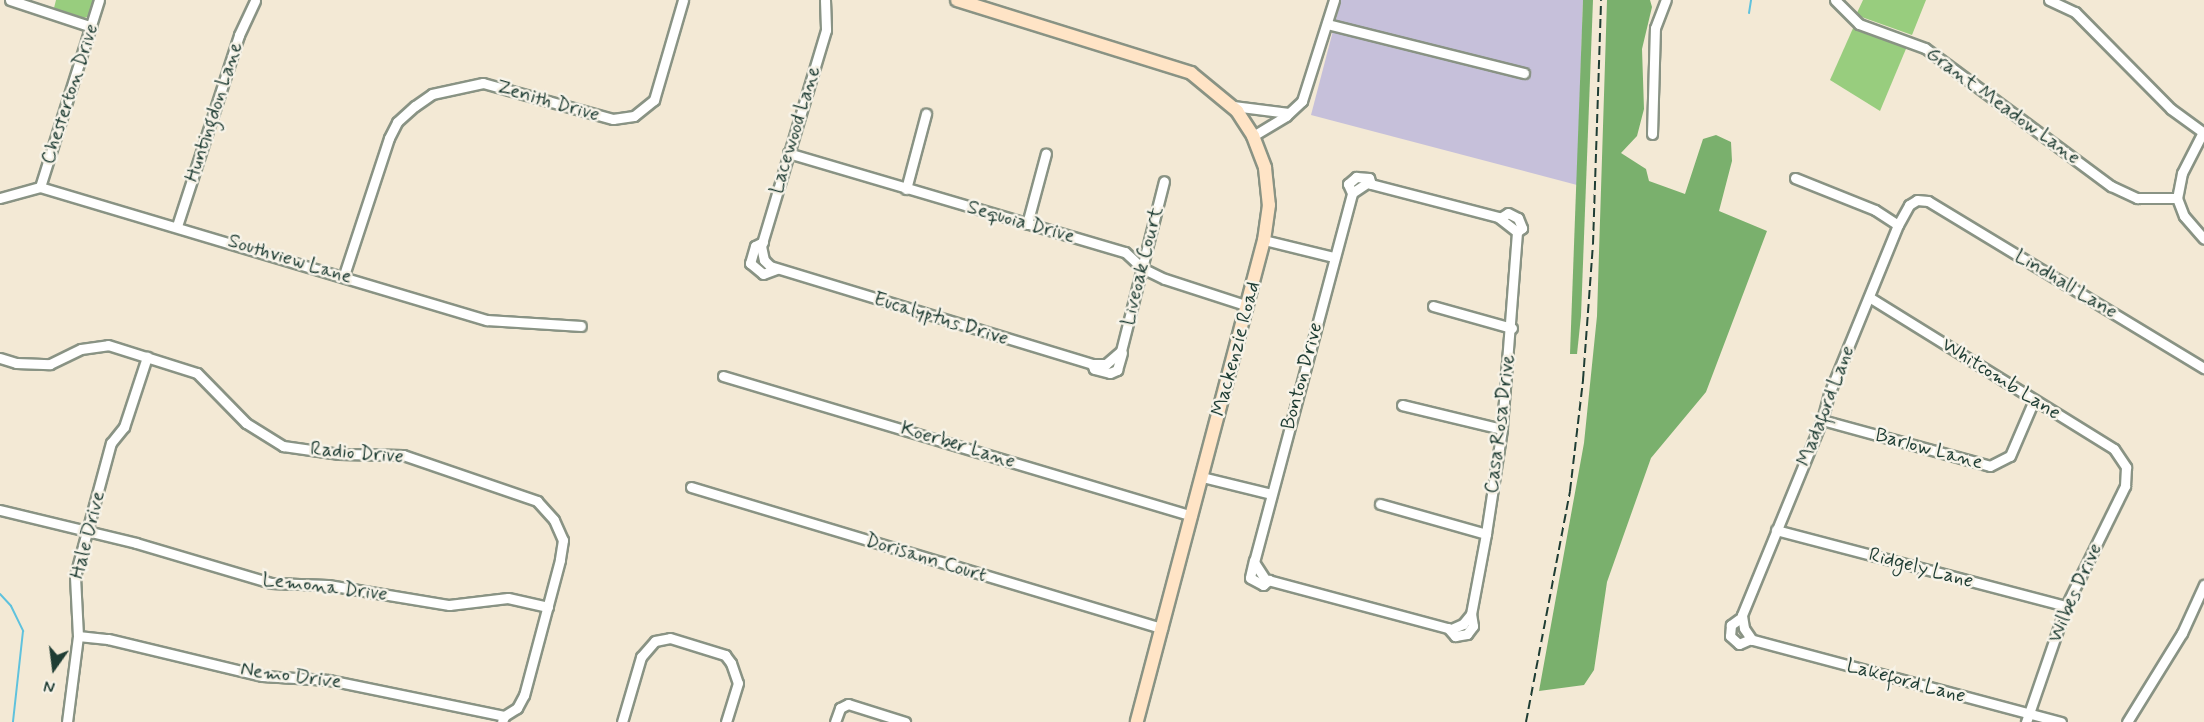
<!DOCTYPE html>
<html>
<head>
<meta charset="utf-8">
<style>
	body { margin:0 }
	#map { position:relative; width:2204px; height:722px; overflow:hidden; background:#f3e9d5; font-family:Mynerve,sans-serif }
	div>[style] { position:absolute }
	.industrial>* { inset:0; background:#c6c0da }
	.green>* { inset:0; background:#98cd7e }
	.forest>* { inset:0; background:#7ab06d }
	.stream>* { height:2px; margin:-1px; padding:0 1px; transform-origin:1px; border-radius:1px; background:#5fc2dd }
	.roads { filter:drop-shadow(2px 0 #899384) drop-shadow(-2px 0 #899384) drop-shadow(0 2px #899384) drop-shadow(0 -2px #899384) }
	.minor>* { height:9px; margin:-4.5px; padding:0 4.5px; transform-origin:4.5px; border-radius:4.5px; background:#fff }
	.secondary>* { height:12px; margin:-6px; padding:0 6px; transform-origin:6px; border-radius:6px; background:#ffe4c6 }
	.rail>* { height:2px; margin-top:-1px; transform-origin:0; background:repeating-linear-gradient(90deg,#1f3d34 0 9px,transparent 0 13.5px) }
	span { translate:-50% -50%; white-space:nowrap; text-align:center; line-height:1.15; -webkit-text-stroke:5px #f7f3e8; paint-order:stroke }
	.street-label { font-size:20px; color:#1f3d34 }
	.north { position:absolute; left:24px; top:638px; width:60px; height:60px; -webkit-text-stroke:4px #f7f3e8; paint-order:stroke; rotate:194deg; font-size:16px; font-weight:700; line-height:24px; text-align:center; color:#1f3d34 }
	.north::after { content:''; display:block; margin:auto; width:21px; height:27px; background:#1f3d34; clip-path:polygon(50% 0,100% 100%,50% 72%,0 100%) }
</style>
</head>
<body>
<div id="map">
	<div class="industrial">
		<i style="clip-path:polygon(1341px 0,1583px 0,1577px 185px,1311px 115px)"></i>
	</div>
	<div class="green">
		<i style="clip-path:polygon(56px 0,94px 0,90px 16px,84px 18px,54px 8px)"></i>
		<i style="clip-path:polygon(1863px 0,1926px 0,1912px 35px,1856px 15px)"></i>
		<i style="clip-path:polygon(1854px 26px,1908px 44px,1880px 111px,1830px 80px)"></i>
	</div>
	<div class="forest">
		<i style="clip-path:polygon(1583px 0,1593px 0,1581px 316px,1577px 354px,1570px 354px)"></i>
		<i style="clip-path:polygon(1607px 0,1650px 0,1652px 7px,1642px 49px,1644px 109px,1637px 136px,1621px 153px,1646px 169px,1649px 181px,1685px 194px,1703px 139px,1716px 135px,1731px 142px,1732px 161px,1719px 211px,1767px 231px,1706px 392px,1651px 458px,1607px 582px,1594px 670px,1584px 685px,1539px 691px,1584px 443px,1597px 316px)"></i>
	</div>
	<div class="stream">
		<i style="left:1749px;top:13px;width:13px;rotate:-81deg"></i>
		<i style="left:0;top:594px;width:16px;rotate:47deg"></i>
		<i style="left:11px;top:606px;width:28px;rotate:64deg"></i>
		<i style="left:23px;top:631px;width:92px;rotate:96.3deg"></i>
	</div>
	<div class="roads">
		<div class="minor">
			<i style="left:10px;top:0;width:86px;rotate:18.2deg"></i>
			<i style="left:825px;top:0;width:30px;rotate:88deg"></i>
			<i style="left:826px;top:30px;width:226px;rotate:106.7deg"></i>
			<i style="left:761px;top:246px;width:14px;rotate:78deg"></i>
			<i style="left:764px;top:260px;width:8px;rotate:45deg"></i>
			<i style="left:770px;top:266px;width:337px;rotate:16.9deg"></i>
			<i style="left:1092px;top:364px;width:14px"></i>
			<i style="left:1106px;top:364px;width:20px;rotate:-41deg"></i>
			<i style="left:1121px;top:351px;width:175px;rotate:-75.8deg"></i>
			<i style="left:1835px;top:0;width:34px;rotate:45deg"></i>
			<i style="left:1859px;top:24px;width:70px;rotate:20deg"></i>
			<i style="left:1925px;top:48px;width:232px;rotate:36.6deg"></i>
			<i style="left:2111px;top:186px;width:29px;rotate:25deg"></i>
			<i style="left:2137px;top:198px;width:40px"></i>
			<i style="left:2049px;top:0;width:29px;rotate:25deg"></i>
			<i style="left:2075px;top:12px;width:136px;rotate:45.3deg"></i>
			<i style="left:2171px;top:109px;width:41px;rotate:36deg"></i>
			<i style="left:1327px;top:24px;width:203px;rotate:14deg"></i>
			<i style="left:1233px;top:106px;width:56px;rotate:7.1deg"></i>
			<i style="left:2203px;top:132px;width:46px;rotate:117.1deg"></i>
			<i style="left:2182px;top:173px;width:25px;rotate:101deg"></i>
			<i style="left:2177px;top:198px;width:19px;rotate:69deg"></i>
			<i style="left:2184px;top:216px;width:30px;rotate:49deg"></i>
			<i style="left:1652px;top:134px;width:106px;rotate:-88.4deg"></i>
			<i style="left:1655px;top:28px;width:30px;rotate:-69deg"></i>
			<i style="left:1253px;top:136px;width:39px;rotate:-31deg"></i>
			<i style="left:1286px;top:116px;width:22px;rotate:-43deg"></i>
			<i style="left:1302px;top:101px;width:106px;rotate:-72.4deg"></i>
			<i style="left:788px;top:153px;width:351px;rotate:16.4deg"></i>
			<i style="left:1125px;top:252px;width:23px;rotate:43deg"></i>
			<i style="left:1142px;top:268px;width:25px;rotate:26deg"></i>
			<i style="left:1165px;top:279px;width:87px;rotate:18deg"></i>
			<i style="left:1795px;top:178px;width:86px;rotate:21.8deg"></i>
			<i style="left:1875px;top:210px;width:27px;rotate:33deg"></i>
			<i style="left:1367px;top:183px;width:135px;rotate:14.5deg"></i>
			<i style="left:1498px;top:217px;width:24px;rotate:38deg"></i>
			<i style="left:1517px;top:232px;width:198px;rotate:94.4deg"></i>
			<i style="left:1502px;top:429px;width:106px;rotate:98.7deg"></i>
			<i style="left:1486px;top:534px;width:81px;rotate:100.6deg"></i>
			<i style="left:1471px;top:614px;width:13px;rotate:129deg"></i>
			<i style="left:1463px;top:624px;width:13px;rotate:157deg"></i>
			<i style="left:1451px;top:629px;width:193px;rotate:-165deg"></i>
			<i style="left:1265px;top:579px;width:20px;rotate:-123deg"></i>
			<i style="left:1254px;top:562px;width:382px;rotate:-75.1deg"></i>
			<i style="left:1352px;top:193px;width:18px;rotate:-34deg"></i>
			<i style="left:40px;top:187px;width:196px;rotate:-72.5deg"></i>
			<i style="left:906px;top:189px;width:78px;rotate:-75.1deg"></i>
			<i style="left:1352px;top:193px;width:10px;rotate:-114deg"></i>
			<i style="left:1348px;top:184px;width:11px;rotate:-41deg"></i>
			<i style="left:1356px;top:177px;width:13px;rotate:4deg"></i>
			<i style="left:1369px;top:178px;width:6px;rotate:72deg"></i>
			<i style="left:0;top:198px;width:41px;rotate:-15.4deg"></i>
			<i style="left:40px;top:187px;width:466px;rotate:16.6deg"></i>
			<i style="left:487px;top:320px;width:94px;rotate:3.7deg"></i>
			<i style="left:1500px;top:218px;width:9px;rotate:-32deg"></i>
			<i style="left:1508px;top:213px;width:11px;rotate:27deg"></i>
			<i style="left:1518px;top:218px;width:11px;rotate:68deg"></i>
			<i style="left:1522px;top:228px;width:6px;rotate:141deg"></i>
			<i style="left:1027px;top:224px;width:73px;rotate:-75deg"></i>
			<i style="left:177px;top:226px;width:201px;rotate:-72deg"></i>
			<i style="left:239px;top:35px;width:38px;rotate:-65deg"></i>
			<i style="left:1264px;top:240px;width:71px;rotate:13.8deg"></i>
			<i style="left:763px;top:242px;width:9px;rotate:153deg"></i>
			<i style="left:755px;top:246px;width:18px;rotate:106deg"></i>
			<i style="left:750px;top:263px;width:17px;rotate:40deg"></i>
			<i style="left:763px;top:274px;width:15px;rotate:-20deg"></i>
			<i style="left:344px;top:275px;width:144px;rotate:-71.8deg"></i>
			<i style="left:389px;top:138px;width:18px;rotate:-63deg"></i>
			<i style="left:397px;top:122px;width:24px;rotate:-42deg"></i>
			<i style="left:415px;top:106px;width:21px;rotate:-35deg"></i>
			<i style="left:432px;top:94px;width:52px;rotate:-12.2deg"></i>
			<i style="left:483px;top:83px;width:135px;rotate:15.5deg"></i>
			<i style="left:613px;top:119px;width:21px;rotate:-8deg"></i>
			<i style="left:634px;top:116px;width:26px;rotate:-39deg"></i>
			<i style="left:654px;top:100px;width:104px;rotate:-73.8deg"></i>
			<i style="left:1869px;top:297px;width:288px;rotate:31.8deg"></i>
			<i style="left:2114px;top:449px;width:22px;rotate:56deg"></i>
			<i style="left:2126px;top:467px;width:19px;rotate:93deg"></i>
			<i style="left:2125px;top:486px;width:134px;rotate:116.2deg"></i>
			<i style="left:2066px;top:606px;width:123px;rotate:109deg"></i>
			<i style="left:1433px;top:306px;width:82px;rotate:15.6deg"></i>
			<i style="left:0;top:358px;width:17px;rotate:17deg"></i>
			<i style="left:16px;top:363px;width:34px;rotate:2deg"></i>
			<i style="left:50px;top:364px;width:34px;rotate:-26deg"></i>
			<i style="left:81px;top:349px;width:27px;rotate:-8deg"></i>
			<i style="left:108px;top:345px;width:93px;rotate:17.5deg"></i>
			<i style="left:197px;top:373px;width:70px;rotate:45.6deg"></i>
			<i style="left:246px;top:423px;width:44px;rotate:31.9deg"></i>
			<i style="left:283px;top:446px;width:57px;rotate:8.1deg"></i>
			<i style="left:339px;top:454px;width:64px;rotate:0.9deg"></i>
			<i style="left:403px;top:455px;width:142px;rotate:18.9deg"></i>
			<i style="left:537px;top:501px;width:25px;rotate:48deg"></i>
			<i style="left:554px;top:520px;width:22px;rotate:66deg"></i>
			<i style="left:563px;top:540px;width:20px;rotate:99deg"></i>
			<i style="left:560px;top:560px;width:140px;rotate:104.9deg"></i>
			<i style="left:524px;top:695px;width:15px;rotate:118deg"></i>
			<i style="left:517px;top:708px;width:15px;rotate:148deg"></i>
			<i style="left:504px;top:716px;width:6px;rotate:108deg"></i>
			<i style="left:1092px;top:364px;width:5px;rotate:68deg"></i>
			<i style="left:1094px;top:369px;width:16px;rotate:14deg"></i>
			<i style="left:1110px;top:373px;width:8px;rotate:-23deg"></i>
			<i style="left:1117px;top:370px;width:18px;rotate:-74deg"></i>
			<i style="left:723px;top:376px;width:489px;rotate:16.6deg"></i>
			<i style="left:1402px;top:405px;width:103px;rotate:13.5deg"></i>
			<i style="left:1822px;top:420px;width:174px;rotate:15.3deg"></i>
			<i style="left:1990px;top:466px;width:22px;rotate:-27deg"></i>
			<i style="left:2010px;top:456px;width:61px;rotate:-66.8deg"></i>
			<i style="left:1202px;top:477px;width:71px;rotate:13.8deg"></i>
			<i style="left:691px;top:487px;width:492px;rotate:16.7deg"></i>
			<i style="left:1380px;top:504px;width:110px;rotate:15.8deg"></i>
			<i style="left:0;top:510px;width:140px;rotate:13.6deg"></i>
			<i style="left:136px;top:543px;width:141px;rotate:16.5deg"></i>
			<i style="left:271px;top:583px;width:57px;rotate:2deg"></i>
			<i style="left:328px;top:585px;width:123px;rotate:9.4deg"></i>
			<i style="left:449px;top:605px;width:59px;rotate:-6.8deg"></i>
			<i style="left:508px;top:598px;width:41px;rotate:12.7deg"></i>
			<i style="left:1776px;top:530px;width:300px;rotate:14.7deg"></i>
			<i style="left:1254px;top:560px;width:18px;rotate:103deg"></i>
			<i style="left:1250px;top:578px;width:15px;rotate:28deg"></i>
			<i style="left:1263px;top:585px;width:8px;rotate:-40deg"></i>
			<i style="left:1742px;top:617px;width:14px;rotate:144deg"></i>
			<i style="left:1731px;top:625px;width:11px;rotate:95deg"></i>
			<i style="left:1730px;top:636px;width:12px;rotate:42deg"></i>
			<i style="left:1739px;top:644px;width:13px;rotate:-23deg"></i>
			<i style="left:1448px;top:628px;width:11px;rotate:49deg"></i>
			<i style="left:1455px;top:636px;width:12px;rotate:-9deg"></i>
			<i style="left:1467px;top:634px;width:10px;rotate:-53deg"></i>
			<i style="left:1473px;top:626px;width:12px;rotate:-99deg"></i>
			<i style="left:78px;top:636px;width:30px;rotate:6deg"></i>
			<i style="left:108px;top:639px;width:158px;rotate:13.5deg"></i>
			<i style="left:262px;top:676px;width:67px;rotate:3.4deg"></i>
			<i style="left:329px;top:680px;width:179px;rotate:11.6deg"></i>
			<i style="left:67px;top:722px;width:87px;rotate:-82.7deg"></i>
			<i style="left:78px;top:636px;width:60px;rotate:-92.9deg"></i>
			<i style="left:75px;top:576px;width:138px;rotate:-74.9deg"></i>
			<i style="left:111px;top:443px;width:21px;rotate:-51deg"></i>
			<i style="left:124px;top:427px;width:74px;rotate:-71.8deg"></i>
			<i style="left:622px;top:722px;width:68px;rotate:-73.7deg"></i>
			<i style="left:641px;top:657px;width:21px;rotate:-49deg"></i>
			<i style="left:655px;top:641px;width:15px;rotate:-11deg"></i>
			<i style="left:670px;top:638px;width:58px;rotate:17.2deg"></i>
			<i style="left:725px;top:655px;width:10px;rotate:53deg"></i>
			<i style="left:731px;top:663px;width:21px;rotate:71deg"></i>
			<i style="left:738px;top:683px;width:41px;rotate:107.1deg"></i>
			<i style="left:835px;top:722px;width:15px;rotate:-70deg"></i>
			<i style="left:840px;top:708px;width:9px;rotate:-27deg"></i>
			<i style="left:848px;top:704px;width:60px;rotate:17.5deg"></i>
			<i style="left:2061px;top:722px;width:320px;rotate:-165.1deg"></i>
			<i style="left:1752px;top:640px;width:14px;rotate:-124deg"></i>
			<i style="left:1744px;top:628px;width:13px;rotate:-99deg"></i>
			<i style="left:1742px;top:615px;width:211px;rotate:-67.7deg"></i>
			<i style="left:1822px;top:420px;width:27px;rotate:-75deg"></i>
			<i style="left:1829px;top:394px;width:183px;rotate:-67.8deg"></i>
			<i style="left:1898px;top:225px;width:23px;rotate:-61deg"></i>
			<i style="left:1909px;top:205px;width:9px;rotate:-32deg"></i>
			<i style="left:1917px;top:200px;width:11px;rotate:5deg"></i>
			<i style="left:1928px;top:201px;width:323px;rotate:31.2deg"></i>
			<i style="left:2127px;top:722px;width:105px;rotate:-58.3deg"></i>
			<i style="left:2182px;top:633px;width:53px;rotate:-65.4deg"></i>
		</div>
		<div class="secondary">
			<i style="left:957px;top:0;width:245px;rotate:17.3deg"></i>
			<i style="left:1191px;top:73px;width:60px;rotate:39.6deg"></i>
			<i style="left:1237px;top:111px;width:30px;rotate:57deg"></i>
			<i style="left:1253px;top:136px;width:34px;rotate:69deg"></i>
			<i style="left:1265px;top:168px;width:37px;rotate:84deg"></i>
			<i style="left:1269px;top:205px;width:35px;rotate:98deg"></i>
			<i style="left:1264px;top:240px;width:498px;rotate:104.8deg"></i>
		</div>
	</div>
	<div class="rail">
		<i style="left:1526px;top:722px;width:235px;rotate:-79.2deg"></i>
		<i style="left:1570px;top:491px;width:112px;rotate:-83.3deg"></i>
		<i style="left:1583px;top:380px;width:136px;rotate:-85.8deg"></i>
		<i style="left:1593px;top:244px;width:244px;rotate:-88.1deg"></i>
	</div>
	<div class="street-label">
		<span style="left:70px;top:94px;rotate:-72deg">Chesterton Drive</span>
		<span style="left:548px;top:101px;rotate:16deg">Zenith Drive</span>
		<span style="left:2003px;top:106px;rotate:36deg">Grant Meadow Lane</span>
		<span style="left:214px;top:112px;rotate:-72deg">Huntingdon Lane</span>
		<span style="left:795px;top:130px;rotate:-73deg">Lacewood Lane</span>
		<span style="left:1021px;top:222px;rotate:16deg">Sequoia Drive</span>
		<span style="left:290px;top:259px;rotate:17deg">Southview Lane</span>
		<span style="left:1142px;top:266px;rotate:-76deg">Liveoak Court</span>
		<span style="left:2066px;top:284px;rotate:31deg">Lindhall Lane</span>
		<span style="left:941px;top:319px;rotate:17deg">Eucalyptus Drive</span>
		<span style="left:1236px;top:349px;rotate:-75deg">Mackenzie Road</span>
		<span style="left:1302px;top:376px;rotate:-75deg">Bonton Drive</span>
		<span style="left:2001px;top:379px;rotate:32deg">Whitcomb Lane</span>
		<span style="left:1826px;top:406px;rotate:-69deg">Madaford Lane</span>
		<span style="left:1500px;top:424px;rotate:-83deg">Casa Rosa Drive</span>
		<span style="left:958px;top:445px;rotate:17deg">Koerber Lane</span>
		<span style="left:1929px;top:449px;rotate:15deg">Barlow Lane</span>
		<span style="left:357px;top:453px;rotate:5deg">Radio Drive</span>
		<span style="left:88px;top:535px;rotate:-76deg">Hale Drive</span>
		<span style="left:926px;top:558px;rotate:17deg">Dorisann Court</span>
		<span style="left:1921px;top:568px;rotate:15deg">Ridgely Lane</span>
		<span style="left:325px;top:587px;rotate:7deg">Lemona Drive</span>
		<span style="left:2075px;top:593px;rotate:-66deg">Wilbes Drive</span>
		<span style="left:291px;top:676px;rotate:7deg">Nemo Drive</span>
		<span style="left:1906px;top:681px;rotate:15deg">Lakeford Lane</span>
	</div>
	<div class="north">N</div>
</div>
</body>
</html>
